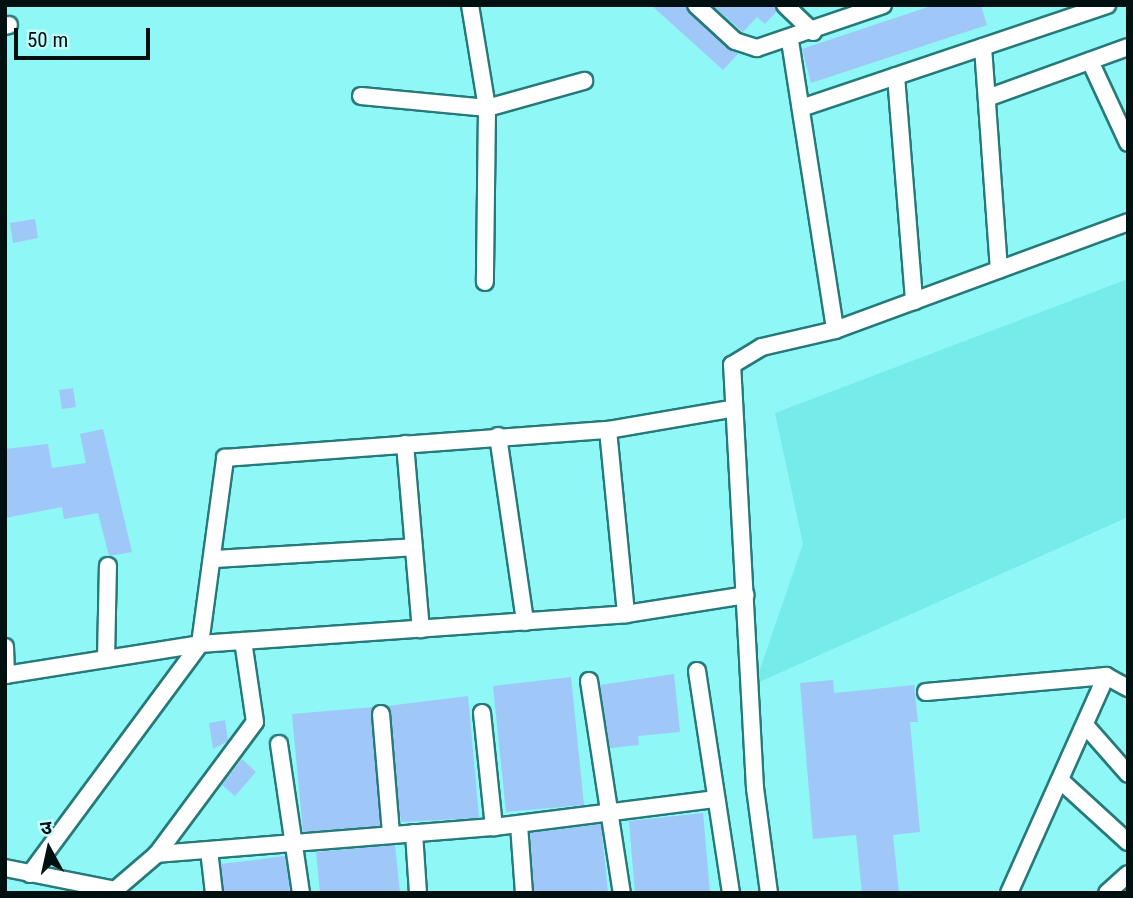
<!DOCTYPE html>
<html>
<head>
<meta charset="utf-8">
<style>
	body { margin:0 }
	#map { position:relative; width:1133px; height:898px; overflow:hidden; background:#8ff7f5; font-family:"Roboto Condensed","Noto Sans Devanagari",sans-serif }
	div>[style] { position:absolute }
	.built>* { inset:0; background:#75ecea }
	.building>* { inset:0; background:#9fc8f9 }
	.roads { filter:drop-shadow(2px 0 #267a79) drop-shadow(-2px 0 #267a79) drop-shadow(0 2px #267a79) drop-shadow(0 -2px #267a79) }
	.street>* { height:16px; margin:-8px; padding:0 8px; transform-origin:8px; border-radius:8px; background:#fff }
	span { translate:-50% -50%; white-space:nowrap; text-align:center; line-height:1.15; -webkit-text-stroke:7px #c2fdfa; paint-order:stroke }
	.frame { position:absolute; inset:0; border:7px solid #001010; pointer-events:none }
	.north { position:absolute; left:14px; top:814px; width:70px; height:70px; -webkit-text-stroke:5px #c2fdfa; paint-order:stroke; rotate:352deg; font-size:19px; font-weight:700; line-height:28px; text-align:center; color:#001010 }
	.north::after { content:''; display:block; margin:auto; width:24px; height:32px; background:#001010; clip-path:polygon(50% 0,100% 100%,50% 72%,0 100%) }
	.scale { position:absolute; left:14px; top:28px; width:136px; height:32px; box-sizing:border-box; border:4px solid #001010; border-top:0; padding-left:9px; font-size:21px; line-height:24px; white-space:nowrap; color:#001010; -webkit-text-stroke:5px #c2fdfa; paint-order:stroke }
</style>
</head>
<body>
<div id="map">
	<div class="built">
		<i style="clip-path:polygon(1128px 279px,1128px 517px,755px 684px,803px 544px,775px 413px)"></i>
	</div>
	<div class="building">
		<i style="clip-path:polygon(651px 5px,686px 5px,738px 54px,723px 70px)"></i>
		<i style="clip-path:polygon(712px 5px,775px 5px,777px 11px,765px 24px,757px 17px,743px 32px)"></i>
		<i style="clip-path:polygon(934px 5px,981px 5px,987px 25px,811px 83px,802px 49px)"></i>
		<i style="clip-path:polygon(35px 219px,38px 238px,13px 243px,10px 223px)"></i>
		<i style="clip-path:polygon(73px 388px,76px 407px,62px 409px,59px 390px)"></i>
		<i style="clip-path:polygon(103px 429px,132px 552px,109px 556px,98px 513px,64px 519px,62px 507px,5px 518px,5px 449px,48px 444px,52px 468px,86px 463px,80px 434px)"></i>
		<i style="clip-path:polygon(674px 674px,680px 732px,638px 736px,639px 745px,610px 748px,600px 685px)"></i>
		<i style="clip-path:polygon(571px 677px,584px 805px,506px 812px,493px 686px)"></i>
		<i style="clip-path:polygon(833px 680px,834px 693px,914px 685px,918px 722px,910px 722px,920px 832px,893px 835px,899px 893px,862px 893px,856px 835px,813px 839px,800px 683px)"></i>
		<i style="clip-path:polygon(468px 696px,479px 818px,401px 822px,387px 706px)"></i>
		<i style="clip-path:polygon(374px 707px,380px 826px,303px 832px,292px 714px)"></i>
		<i style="clip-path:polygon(225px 720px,228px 741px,213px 749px,209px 723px)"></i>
		<i style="clip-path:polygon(242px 759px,256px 772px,235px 796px,222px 785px)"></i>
		<i style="clip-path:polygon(703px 813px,710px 893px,635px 893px,629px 821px)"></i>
		<i style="clip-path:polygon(601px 824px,608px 893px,534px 893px,530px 833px)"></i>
		<i style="clip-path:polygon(395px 845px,400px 893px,320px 893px,316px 852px)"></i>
		<i style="clip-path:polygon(285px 856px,290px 893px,224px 893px,221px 864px)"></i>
	</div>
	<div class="roads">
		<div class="street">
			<i style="left:470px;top:5px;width:104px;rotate:80.6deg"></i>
			<i style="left:487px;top:108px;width:174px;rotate:90.7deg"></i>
			<i style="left:696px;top:5px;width:53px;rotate:42.7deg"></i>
			<i style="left:735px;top:41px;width:23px;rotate:18deg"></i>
			<i style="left:757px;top:48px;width:133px;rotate:-18.8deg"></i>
			<i style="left:785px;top:5px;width:39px;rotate:44deg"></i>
			<i style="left:5px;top:26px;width:4px;rotate:-14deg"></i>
			<i style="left:790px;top:41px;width:292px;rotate:81.1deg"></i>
			<i style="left:983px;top:47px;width:223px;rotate:85.9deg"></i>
			<i style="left:1090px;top:61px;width:90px;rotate:65.1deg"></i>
			<i style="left:896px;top:76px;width:226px;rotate:85.4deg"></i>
			<i style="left:361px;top:96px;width:127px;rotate:5.4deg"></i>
			<i style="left:487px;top:108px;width:101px;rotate:-15.6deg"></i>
			<i style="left:987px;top:98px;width:150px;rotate:-19.9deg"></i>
			<i style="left:801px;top:108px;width:323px;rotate:-18.6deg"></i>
			<i style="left:608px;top:430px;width:185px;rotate:84.4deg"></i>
			<i style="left:498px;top:436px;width:188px;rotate:81.7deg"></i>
			<i style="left:405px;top:444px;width:186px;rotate:85.1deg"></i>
			<i style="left:214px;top:559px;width:200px;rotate:-3.4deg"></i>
			<i style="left:5px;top:647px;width:28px;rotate:88deg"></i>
			<i style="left:106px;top:659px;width:93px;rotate:-88.8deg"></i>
			<i style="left:697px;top:671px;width:225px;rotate:81.3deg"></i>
			<i style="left:5px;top:675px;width:197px;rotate:-9deg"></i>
			<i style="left:200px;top:644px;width:427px;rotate:-4deg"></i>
			<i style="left:626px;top:614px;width:121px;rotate:-9deg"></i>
			<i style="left:589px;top:681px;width:215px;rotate:81.2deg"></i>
			<i style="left:926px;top:692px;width:181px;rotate:-5.1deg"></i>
			<i style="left:1106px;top:676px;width:25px;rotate:29deg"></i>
			<i style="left:482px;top:713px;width:115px;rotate:84deg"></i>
			<i style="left:381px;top:714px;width:120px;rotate:85.2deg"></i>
			<i style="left:1085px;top:725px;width:65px;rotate:48.7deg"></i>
			<i style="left:279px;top:744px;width:151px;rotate:81.6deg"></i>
			<i style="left:1060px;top:780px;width:92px;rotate:42.4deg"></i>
			<i style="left:519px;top:825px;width:68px;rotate:85.8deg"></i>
			<i style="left:414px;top:833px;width:60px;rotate:86.2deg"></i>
			<i style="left:209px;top:850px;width:43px;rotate:83.4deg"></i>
			<i style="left:157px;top:854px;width:338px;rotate:-4.6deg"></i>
			<i style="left:494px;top:827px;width:224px;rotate:-7.2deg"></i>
			<i style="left:5px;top:868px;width:112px;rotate:11.3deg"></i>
			<i style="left:115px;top:890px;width:55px;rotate:-40.6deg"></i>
			<i style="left:157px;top:854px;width:164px;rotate:-53.4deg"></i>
			<i style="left:255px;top:722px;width:82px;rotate:-98.4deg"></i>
			<i style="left:30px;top:874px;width:286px;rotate:-53.5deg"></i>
			<i style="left:200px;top:644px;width:188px;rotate:-82.3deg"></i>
			<i style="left:225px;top:458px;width:384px;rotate:-4.2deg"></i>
			<i style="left:608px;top:430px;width:124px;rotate:-9.8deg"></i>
			<i style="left:769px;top:893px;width:106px;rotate:-97.6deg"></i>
			<i style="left:755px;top:788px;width:424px;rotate:-93.1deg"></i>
			<i style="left:732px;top:365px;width:35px;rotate:-31deg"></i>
			<i style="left:762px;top:347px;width:75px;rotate:-13.1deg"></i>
			<i style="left:835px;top:330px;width:312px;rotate:-20.2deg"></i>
			<i style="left:1009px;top:893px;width:238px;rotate:-65.9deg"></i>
			<i style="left:1107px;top:893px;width:28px;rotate:-42deg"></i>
		</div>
	</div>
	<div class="frame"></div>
	<div class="north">उ</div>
	<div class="scale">50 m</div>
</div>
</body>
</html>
